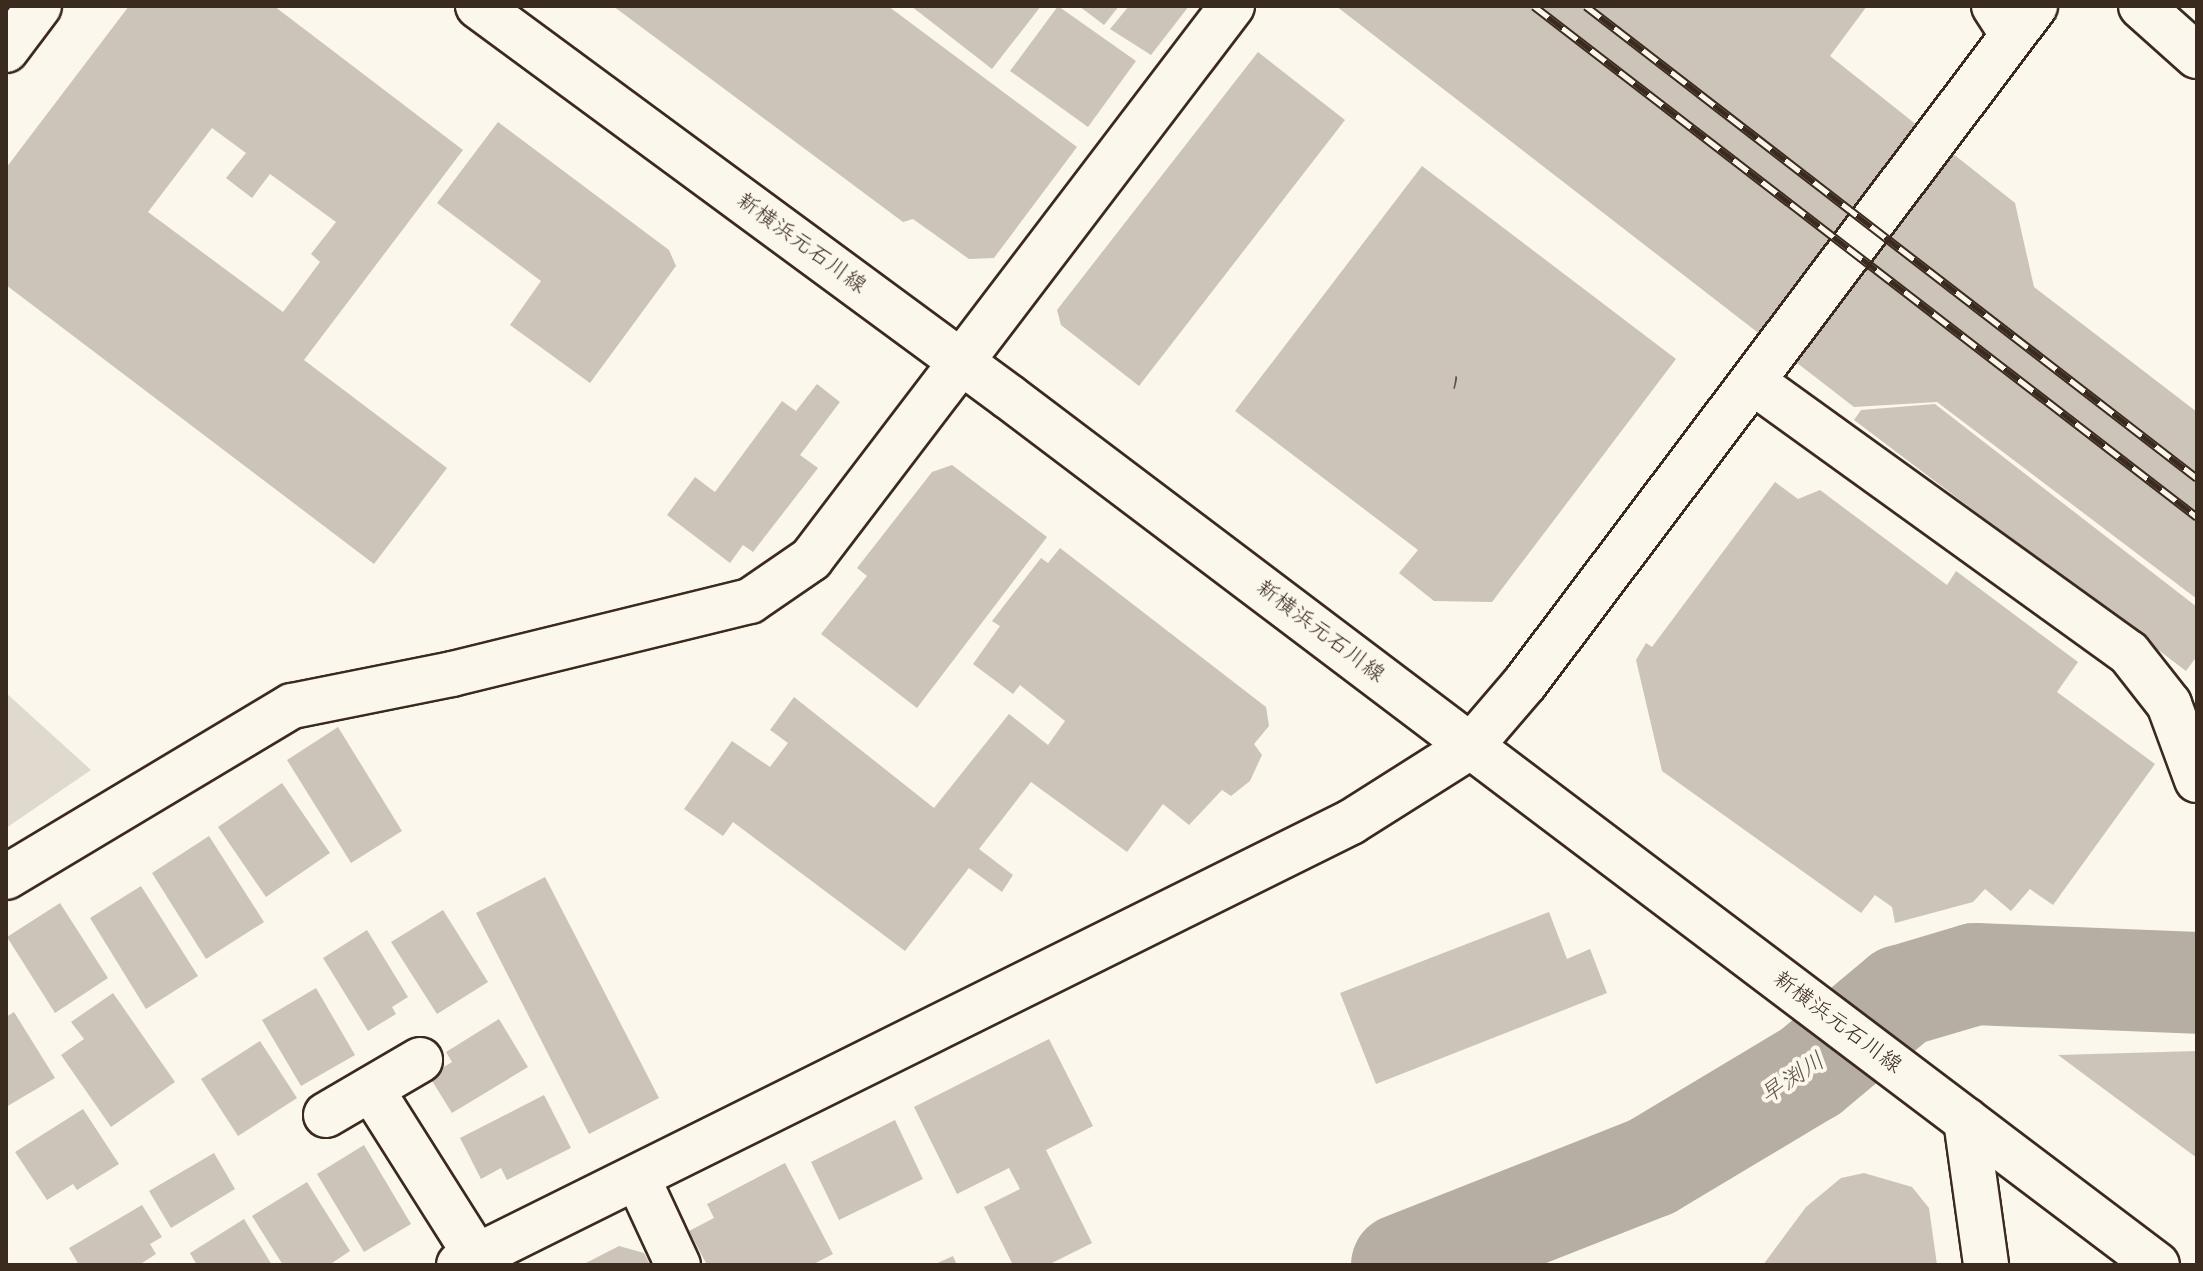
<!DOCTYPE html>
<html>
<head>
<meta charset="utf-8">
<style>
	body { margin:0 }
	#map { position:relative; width:2203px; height:1271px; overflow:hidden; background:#fbf7ec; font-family:Kalam,"Klee One",sans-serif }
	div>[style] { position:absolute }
	.green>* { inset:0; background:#dfd9ce }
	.river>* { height:102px; margin:-51px; padding:0 51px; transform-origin:51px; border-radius:51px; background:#b6aea2 }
	.building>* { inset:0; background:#ccc4b9 }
	.roads { filter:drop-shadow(2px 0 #3b2a1e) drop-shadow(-2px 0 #3b2a1e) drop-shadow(0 2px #3b2a1e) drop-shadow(0 -2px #3b2a1e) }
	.minor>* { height:44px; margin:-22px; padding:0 22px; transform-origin:22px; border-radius:22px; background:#fbf7ec }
	.tertiary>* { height:44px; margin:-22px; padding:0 22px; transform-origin:22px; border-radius:22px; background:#fbf7ec }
	.rail>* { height:9px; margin-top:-4.5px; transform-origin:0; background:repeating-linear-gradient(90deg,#fbf7ec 0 18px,#3b2a1e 0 36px); box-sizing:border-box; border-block:2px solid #3b2a1e }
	span { translate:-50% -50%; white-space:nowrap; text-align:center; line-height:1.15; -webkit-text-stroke:8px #fbf7ec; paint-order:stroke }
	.number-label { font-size:18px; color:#5f5045 }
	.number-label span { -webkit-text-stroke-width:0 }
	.street-label { font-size:22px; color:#3b2a1e }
	.water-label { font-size:24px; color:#605246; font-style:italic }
	.frame { position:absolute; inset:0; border:8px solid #3b2a1e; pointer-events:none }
</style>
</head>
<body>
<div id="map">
	<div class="green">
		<i style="clip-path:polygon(6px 693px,91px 770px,6px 828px)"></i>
	</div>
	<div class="river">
		<i style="left:1402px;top:1265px;width:268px;rotate:-21.5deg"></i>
		<i style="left:1651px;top:1167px;width:185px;rotate:-30.9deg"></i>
		<i style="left:1810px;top:1072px;width:119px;rotate:-39.9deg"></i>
		<i style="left:1901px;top:996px;width:77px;rotate:-16.6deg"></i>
		<i style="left:1975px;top:974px;width:222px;rotate:2.3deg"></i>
	</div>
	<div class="building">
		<i style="clip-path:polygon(evenodd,129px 6px,274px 6px,463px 150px,304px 360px,447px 468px,374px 564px,6px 285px,6px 168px,129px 6px,212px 128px,246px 153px,226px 178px,252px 198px,270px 174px,336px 222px,311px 254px,320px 262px,283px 312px,148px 212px,212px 128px)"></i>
		<i style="clip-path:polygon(613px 6px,888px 6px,1077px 147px,994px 258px,969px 259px,913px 219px,903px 222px)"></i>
		<i style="clip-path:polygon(911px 6px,1041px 6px,992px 69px)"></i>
		<i style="clip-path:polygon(1058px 6px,1136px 61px,1088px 127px,1010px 71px)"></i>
		<i style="clip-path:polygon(1079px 6px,1119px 6px,1104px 25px)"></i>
		<i style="clip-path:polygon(1129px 6px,1189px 6px,1151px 55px,1110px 29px)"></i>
		<i style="clip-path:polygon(1336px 6px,1867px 6px,1830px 56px,2015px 203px,2034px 287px,2197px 412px,2197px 599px,1937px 402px,1854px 407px)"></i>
		<i style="clip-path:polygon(1258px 52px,1345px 120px,1139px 386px,1061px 325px,1057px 310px)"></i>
		<i style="clip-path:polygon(498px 122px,669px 250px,676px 266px,590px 383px,510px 325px,541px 281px,437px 203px)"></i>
		<i style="clip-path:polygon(1422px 166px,1676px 359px,1492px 602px,1434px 601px,1399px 573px,1418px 550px,1235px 411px)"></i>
		<i style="clip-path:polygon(817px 384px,840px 402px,800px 455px,818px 468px,753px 552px,743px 545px,730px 563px,667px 515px,695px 477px,715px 492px,782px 401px,796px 411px)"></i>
		<i style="clip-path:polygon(1935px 404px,2197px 607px,2197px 656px,2186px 671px,1854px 420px,1861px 410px)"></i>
		<i style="clip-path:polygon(952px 465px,1047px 537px,917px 708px,821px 634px,867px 576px,857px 568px,932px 472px)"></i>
		<i style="clip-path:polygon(1775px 482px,1798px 499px,1820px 490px,1947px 585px,1956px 571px,2078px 662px,2057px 692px,2155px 764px,2053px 905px,2030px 889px,2011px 911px,1985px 889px,1973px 902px,1895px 923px,1892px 907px,1875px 895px,1861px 913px,1662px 771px,1636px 660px,1646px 643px,1652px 647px)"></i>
		<i style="clip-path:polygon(1060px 548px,1266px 707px,1269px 726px,1254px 744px,1262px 755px,1250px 781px,1231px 796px,1222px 790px,1189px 825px,1163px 804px,1127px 852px,1031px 782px,979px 849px,1013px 875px,1002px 892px,969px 868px,905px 951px,733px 822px,723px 836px,684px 809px,732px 741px,770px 767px,788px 743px,770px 730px,794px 697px,934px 808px,1009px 714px,1048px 745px,1065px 721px,1020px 685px,1013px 694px,973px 664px,1000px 626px,992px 621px,1041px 558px,1048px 563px)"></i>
		<i style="clip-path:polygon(338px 727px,402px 831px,351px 863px,287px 760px)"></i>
		<i style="clip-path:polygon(282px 783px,330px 853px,266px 897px,218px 827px)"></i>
		<i style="clip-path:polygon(209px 836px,264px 922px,206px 959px,152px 873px)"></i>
		<i style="clip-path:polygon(545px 877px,659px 1098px,589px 1134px,476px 913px)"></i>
		<i style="clip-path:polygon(141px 886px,198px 976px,146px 1009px,90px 918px)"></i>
		<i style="clip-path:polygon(60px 903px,108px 978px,55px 1013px,7px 937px)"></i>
		<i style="clip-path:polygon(443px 910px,488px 982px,437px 1014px,391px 942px)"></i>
		<i style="clip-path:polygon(1549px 912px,1567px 959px,1590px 949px,1607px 993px,1376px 1084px,1340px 993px)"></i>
		<i style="clip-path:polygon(367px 930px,408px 997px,392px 1007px,396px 1014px,368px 1031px,323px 958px)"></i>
		<i style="clip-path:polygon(316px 988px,355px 1055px,301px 1086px,262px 1020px)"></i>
		<i style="clip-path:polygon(113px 993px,175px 1082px,111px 1127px,61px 1055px,84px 1039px,71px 1022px)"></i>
		<i style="clip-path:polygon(14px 1012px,55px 1078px,6px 1107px,6px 1017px)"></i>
		<i style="clip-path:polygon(499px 1019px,528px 1067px,452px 1113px,429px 1076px,452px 1062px,446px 1052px)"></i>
		<i style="clip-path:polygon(1049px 1039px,1093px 1126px,1046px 1150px,1092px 1243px,1048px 1265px,1013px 1265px,984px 1207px,1020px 1189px,1009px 1168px,957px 1194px,914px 1107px)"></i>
		<i style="clip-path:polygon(260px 1041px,297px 1098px,238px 1136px,201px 1079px)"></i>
		<i style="clip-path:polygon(2197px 1051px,2197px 1158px,2058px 1055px)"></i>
		<i style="clip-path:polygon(544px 1095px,571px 1148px,507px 1180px,501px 1168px,481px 1179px,460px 1138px)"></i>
		<i style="clip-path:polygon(83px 1109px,119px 1164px,77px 1190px,73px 1184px,47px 1200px,15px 1152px)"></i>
		<i style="clip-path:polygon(895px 1120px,923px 1179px,839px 1220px,811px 1162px)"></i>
		<i style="clip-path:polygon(364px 1145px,411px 1224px,364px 1252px,317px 1174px)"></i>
		<i style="clip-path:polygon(214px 1153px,235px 1189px,171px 1228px,149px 1191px)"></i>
		<i style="clip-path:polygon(785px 1163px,833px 1254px,812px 1265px,707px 1265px,689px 1231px,714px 1218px,707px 1204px)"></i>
		<i style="clip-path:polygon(1864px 1173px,1912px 1187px,1929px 1208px,1937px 1265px,1763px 1265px,1806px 1207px,1841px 1178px)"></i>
		<i style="clip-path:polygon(307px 1182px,350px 1251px,329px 1265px,283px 1265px,252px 1216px)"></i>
		<i style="clip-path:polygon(142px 1205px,162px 1237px,150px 1244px,156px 1254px,139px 1265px,79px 1265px,69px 1248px)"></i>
		<i style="clip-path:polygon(244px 1219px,272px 1265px,197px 1265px,190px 1253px)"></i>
		<i style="clip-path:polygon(619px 1246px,644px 1253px,650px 1265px,582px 1265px)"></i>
		<i style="clip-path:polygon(953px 1256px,957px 1265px,933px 1265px)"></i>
	</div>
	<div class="roads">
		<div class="minor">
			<i style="left:1994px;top:6px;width:33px;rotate:57deg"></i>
			<i style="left:6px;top:50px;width:55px;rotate:-53.1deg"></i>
			<i style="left:1753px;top:382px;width:463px;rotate:35.8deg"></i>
			<i style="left:2129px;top:653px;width:65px;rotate:51.9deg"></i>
			<i style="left:2169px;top:704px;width:81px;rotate:69.8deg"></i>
			<i style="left:6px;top:877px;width:333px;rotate:-30.9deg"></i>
			<i style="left:292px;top:706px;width:163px;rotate:-11.3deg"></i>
			<i style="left:452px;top:674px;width:307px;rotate:-13.8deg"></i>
			<i style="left:750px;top:601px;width:74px;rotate:-34.5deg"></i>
			<i style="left:811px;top:559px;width:695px;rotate:-52.72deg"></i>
			<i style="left:371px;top:1089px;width:196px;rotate:57.7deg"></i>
			<i style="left:326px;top:1115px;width:109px;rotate:-30.3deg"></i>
			<i style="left:1966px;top:1120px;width:146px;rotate:82.1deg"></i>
			<i style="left:638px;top:1179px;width:95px;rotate:65.1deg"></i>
		</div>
		<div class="tertiary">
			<i style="left:478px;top:6px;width:659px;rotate:36.37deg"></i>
			<i style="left:1009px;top:397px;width:1439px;rotate:37.09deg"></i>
			<i style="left:2141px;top:6px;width:75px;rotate:41.8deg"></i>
			<i style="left:459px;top:1265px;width:996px;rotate:-26.41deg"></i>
			<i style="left:1351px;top:822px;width:142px;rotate:-32.3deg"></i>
			<i style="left:1471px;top:746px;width:83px;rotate:-49.4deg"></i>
			<i style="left:1525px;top:683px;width:848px;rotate:-53.01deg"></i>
		</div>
	</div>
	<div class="rail">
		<i style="left:1534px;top:6px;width:837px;rotate:37.62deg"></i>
		<i style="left:1586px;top:6px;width:772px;rotate:37.69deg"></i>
	</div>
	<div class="number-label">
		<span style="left:1455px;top:385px">1</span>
	</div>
	<div class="street-label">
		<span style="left:801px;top:244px;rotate:36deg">新横浜元石川線</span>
		<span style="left:1320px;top:632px;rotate:37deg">新横浜元石川線</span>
		<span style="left:1837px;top:1023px;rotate:37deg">新横浜元石川線</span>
	</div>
	<div class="water-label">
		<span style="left:1793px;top:1079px;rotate:-34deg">早渕川</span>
	</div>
	<div class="frame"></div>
</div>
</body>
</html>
